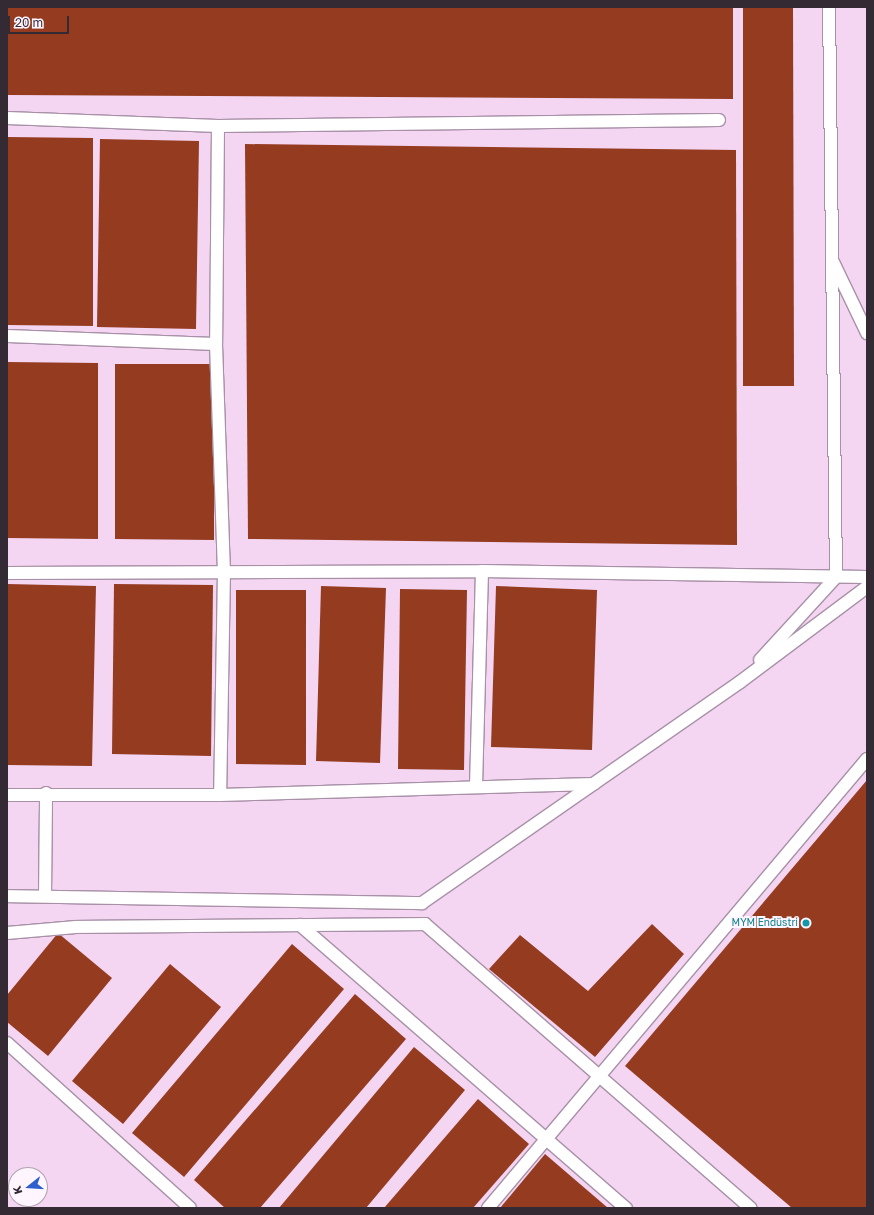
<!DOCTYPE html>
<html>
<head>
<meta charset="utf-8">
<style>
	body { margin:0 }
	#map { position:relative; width:874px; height:1215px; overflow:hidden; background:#fae2f9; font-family:"Golos Text",sans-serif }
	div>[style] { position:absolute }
	.built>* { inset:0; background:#f4d6f3 }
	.building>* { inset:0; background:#953b20 }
	.roads { filter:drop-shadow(1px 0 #a891a7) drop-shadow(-1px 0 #a891a7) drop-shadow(0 1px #a891a7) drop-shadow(0 -1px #a891a7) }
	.lane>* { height:12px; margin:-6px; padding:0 6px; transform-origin:6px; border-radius:6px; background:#fff }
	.dots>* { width:11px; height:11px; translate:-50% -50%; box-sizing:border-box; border:2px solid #fff5fe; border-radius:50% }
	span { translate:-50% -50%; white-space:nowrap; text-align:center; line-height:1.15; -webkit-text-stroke:4px #fff5fe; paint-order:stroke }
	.culture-label { font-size:10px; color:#0d838f }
	.right { translate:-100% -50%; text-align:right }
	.frame { position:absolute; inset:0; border:8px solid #332a33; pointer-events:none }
	.north { position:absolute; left:8px; top:1167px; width:40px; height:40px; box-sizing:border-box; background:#fff5fe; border:1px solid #ada4ad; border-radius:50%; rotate:253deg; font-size:11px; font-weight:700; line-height:16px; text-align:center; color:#332a33 }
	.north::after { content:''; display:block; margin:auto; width:14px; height:18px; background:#2f5ecd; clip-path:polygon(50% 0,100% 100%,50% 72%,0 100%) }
	.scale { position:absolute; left:8px; top:16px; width:61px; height:18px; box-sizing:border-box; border:2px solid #332a33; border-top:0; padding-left:5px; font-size:12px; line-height:14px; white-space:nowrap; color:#332a33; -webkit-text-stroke:3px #fff5fe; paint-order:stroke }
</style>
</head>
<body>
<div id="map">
	<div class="built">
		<i style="clip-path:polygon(evenodd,7px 7px,867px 7px,867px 1208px,7px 1208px,7px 7px,16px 1175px,40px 1175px,40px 1199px,16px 1199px,16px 1175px)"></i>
	</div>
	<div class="building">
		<i style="clip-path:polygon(7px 7px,733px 7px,733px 99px,7px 95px)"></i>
		<i style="clip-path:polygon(743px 7px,793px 7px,794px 386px,743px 386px)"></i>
		<i style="clip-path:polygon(7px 137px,93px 138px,93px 326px,7px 325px)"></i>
		<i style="clip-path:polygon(100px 139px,199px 141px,196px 329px,97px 327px)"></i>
		<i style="clip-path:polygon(245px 144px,736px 150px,737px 545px,248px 539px)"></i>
		<i style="clip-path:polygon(7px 362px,98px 363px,98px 539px,7px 538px)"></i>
		<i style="clip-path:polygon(115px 364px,214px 364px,214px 540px,115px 539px)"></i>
		<i style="clip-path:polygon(7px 584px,96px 586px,92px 766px,7px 765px)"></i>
		<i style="clip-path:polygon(114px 584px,213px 585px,211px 756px,112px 754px)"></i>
		<i style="clip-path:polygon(321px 586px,386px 588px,380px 763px,316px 761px)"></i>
		<i style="clip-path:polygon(496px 586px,597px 590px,592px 750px,491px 747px)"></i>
		<i style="clip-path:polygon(400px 589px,467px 590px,464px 770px,398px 769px)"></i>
		<i style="clip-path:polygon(236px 590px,306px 590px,306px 765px,236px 764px)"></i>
		<i style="clip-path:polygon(867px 780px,867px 1208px,792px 1208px,625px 1066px)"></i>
		<i style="clip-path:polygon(652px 924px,684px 954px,595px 1057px,489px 969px,520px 935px,588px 991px)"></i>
		<i style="clip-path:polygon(58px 933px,112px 978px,48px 1056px,7px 1022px,7px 995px)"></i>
		<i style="clip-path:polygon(292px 944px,344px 989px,184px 1177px,132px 1133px)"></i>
		<i style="clip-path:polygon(170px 964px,221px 1007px,123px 1124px,72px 1081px)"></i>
		<i style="clip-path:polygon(355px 994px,406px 1039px,260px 1208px,225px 1208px,194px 1180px)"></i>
		<i style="clip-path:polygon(414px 1047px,465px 1090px,366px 1208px,279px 1208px)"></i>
		<i style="clip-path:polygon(478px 1099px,529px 1144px,473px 1208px,384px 1208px)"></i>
		<i style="clip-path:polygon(545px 1154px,608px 1208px,500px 1208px)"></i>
	</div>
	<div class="roads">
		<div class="lane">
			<i style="left:7px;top:118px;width:211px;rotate:2.2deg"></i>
			<i style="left:218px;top:126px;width:501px;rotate:-0.69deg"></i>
			<i style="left:218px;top:126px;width:218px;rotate:90.5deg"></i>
			<i style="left:216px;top:344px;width:228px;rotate:88deg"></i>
			<i style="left:224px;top:572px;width:223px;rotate:91deg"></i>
			<i style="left:833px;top:262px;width:79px;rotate:64.4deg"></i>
			<i style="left:7px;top:336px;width:209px;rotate:2.2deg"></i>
			<i style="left:7px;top:573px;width:475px;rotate:-0.2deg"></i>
			<i style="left:482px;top:571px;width:385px;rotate:0.9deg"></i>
			<i style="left:760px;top:660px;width:113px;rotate:-47.5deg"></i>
			<i style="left:836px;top:577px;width:570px;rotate:-90.7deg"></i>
			<i style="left:476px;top:786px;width:215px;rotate:-88.4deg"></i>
			<i style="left:7px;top:795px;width:213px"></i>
			<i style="left:220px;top:795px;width:374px;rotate:-1.7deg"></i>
			<i style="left:7px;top:896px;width:415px;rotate:1deg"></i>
			<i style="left:422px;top:903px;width:387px;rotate:-34.8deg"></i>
			<i style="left:740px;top:682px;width:159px;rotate:-36.8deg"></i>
			<i style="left:45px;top:896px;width:103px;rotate:-89.4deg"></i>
			<i style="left:300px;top:925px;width:432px;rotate:41deg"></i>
			<i style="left:7px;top:933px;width:69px;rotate:-5deg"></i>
			<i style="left:76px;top:927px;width:349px;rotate:-0.5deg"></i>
			<i style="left:425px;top:924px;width:432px;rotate:41.1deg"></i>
			<i style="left:7px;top:1043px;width:246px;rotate:42deg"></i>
			<i style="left:488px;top:1208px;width:588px;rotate:-49.83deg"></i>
		</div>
	</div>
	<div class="dots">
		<i style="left:806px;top:923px;background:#0f9aa8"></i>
	</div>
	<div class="culture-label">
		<span class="right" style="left:798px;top:923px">MYM Endüstri</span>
	</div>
	<div class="frame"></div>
	<div class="north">K</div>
	<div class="scale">20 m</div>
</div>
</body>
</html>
